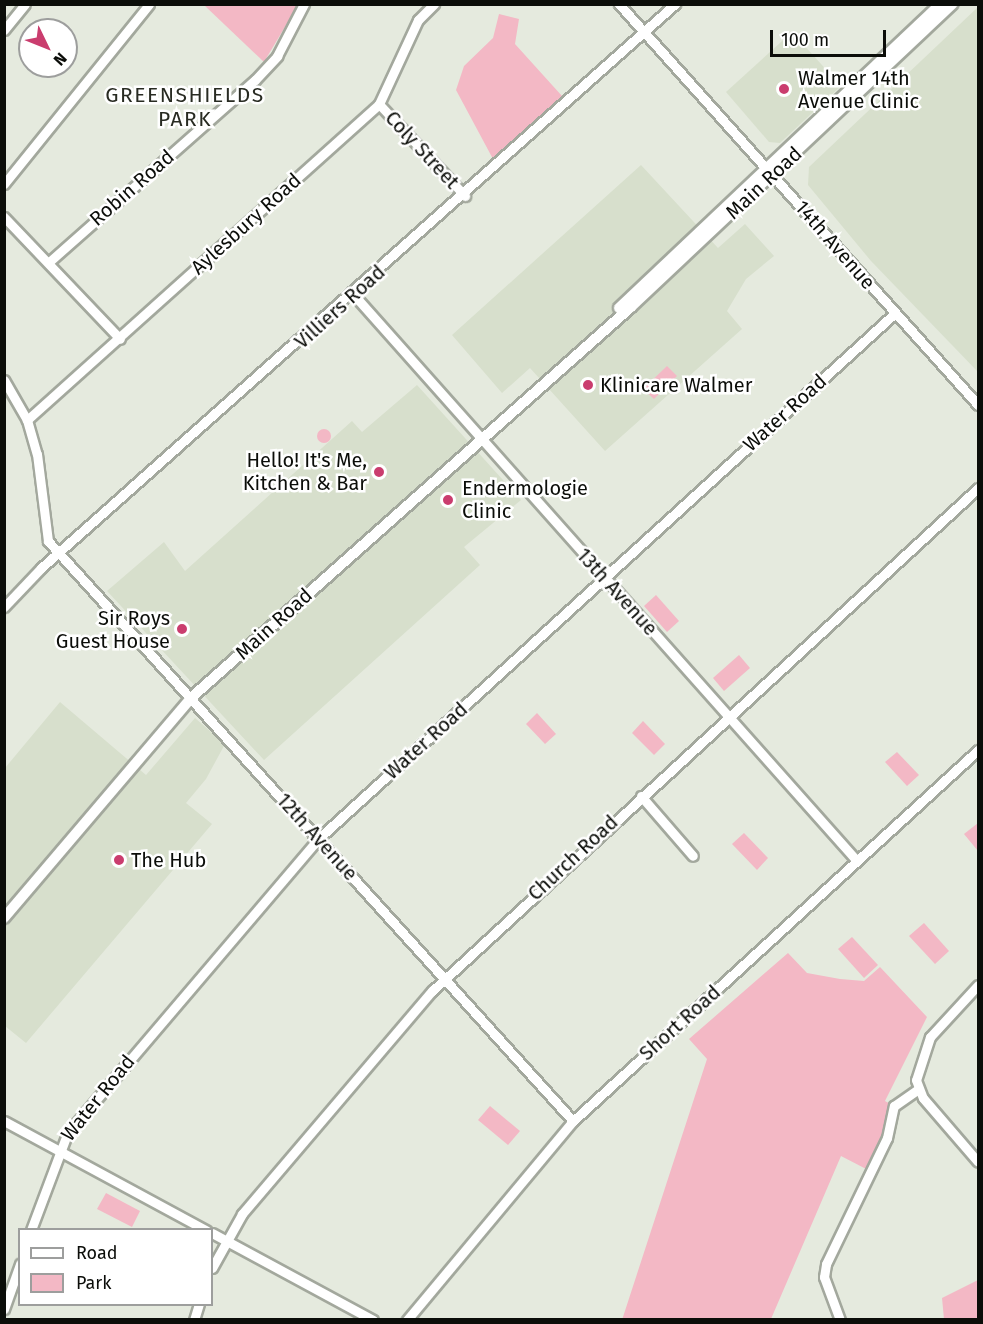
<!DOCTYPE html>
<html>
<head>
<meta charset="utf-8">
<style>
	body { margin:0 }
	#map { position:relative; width:983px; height:1324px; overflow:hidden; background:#e5eade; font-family:"Fira Sans",sans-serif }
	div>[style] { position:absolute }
	.built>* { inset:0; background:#d7dfcc }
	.green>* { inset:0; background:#f3b8c5 }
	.round { border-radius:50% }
	.roads { filter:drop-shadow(2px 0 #a3a89d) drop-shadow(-2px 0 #a3a89d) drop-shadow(0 2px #a3a89d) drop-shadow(0 -2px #a3a89d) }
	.minor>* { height:9px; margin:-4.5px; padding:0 4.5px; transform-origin:4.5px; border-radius:4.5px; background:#fff }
	.major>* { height:10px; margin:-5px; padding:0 5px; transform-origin:5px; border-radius:5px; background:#fff }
	.dots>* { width:16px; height:16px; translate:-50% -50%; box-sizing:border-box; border:3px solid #fff; border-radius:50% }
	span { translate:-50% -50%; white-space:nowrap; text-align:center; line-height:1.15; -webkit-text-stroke:5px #fff; paint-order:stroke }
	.poi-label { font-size:20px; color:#0b0d09 }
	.left { translate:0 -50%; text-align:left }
	.right { translate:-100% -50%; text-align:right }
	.street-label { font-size:20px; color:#0b0d09 }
	.neighbourhood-label { font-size:21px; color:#282b22; letter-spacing:1.5px }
	.frame { position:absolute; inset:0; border:6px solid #0b0d09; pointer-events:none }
	.legend { position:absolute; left:18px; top:1228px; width:195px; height:78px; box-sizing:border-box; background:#fff; border:2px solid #9d9e9d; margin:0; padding:8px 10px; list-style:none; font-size:18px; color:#0b0d09 }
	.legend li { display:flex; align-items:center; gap:12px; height:30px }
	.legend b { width:30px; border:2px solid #9d9e9d }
	.north { position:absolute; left:18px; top:18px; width:60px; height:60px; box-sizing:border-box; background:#fff; border:2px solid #9d9e9d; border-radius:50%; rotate:133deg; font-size:16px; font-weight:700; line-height:24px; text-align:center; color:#0b0d09 }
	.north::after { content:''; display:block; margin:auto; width:21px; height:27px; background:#ca3d6e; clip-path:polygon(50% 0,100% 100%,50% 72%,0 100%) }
	.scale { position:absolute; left:770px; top:30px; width:116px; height:27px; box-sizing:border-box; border:3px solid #0b0d09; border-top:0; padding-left:8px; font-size:18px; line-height:21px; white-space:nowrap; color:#0b0d09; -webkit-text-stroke:4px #fff; paint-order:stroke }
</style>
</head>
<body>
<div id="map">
	<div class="built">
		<i style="clip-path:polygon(978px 7px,978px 372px,871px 261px,808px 185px,809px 167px)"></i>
		<i style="clip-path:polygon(792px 32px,841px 86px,780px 143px,769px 142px,726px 92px)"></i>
		<i style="clip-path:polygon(641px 165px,718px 248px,745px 224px,774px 256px,746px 279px,727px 311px,742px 329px,605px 451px,530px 368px,502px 393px,452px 335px)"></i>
		<i style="clip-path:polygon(417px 385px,521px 500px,464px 547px,480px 565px,264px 760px,107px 591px,164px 542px,185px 571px,352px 421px,362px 432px)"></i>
		<i style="clip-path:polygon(60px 702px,146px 775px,195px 718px,225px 744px,206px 779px,186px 803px,212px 824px,26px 1043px,5px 1026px,5px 768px)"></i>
	</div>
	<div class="green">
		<i style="clip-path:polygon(204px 5px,298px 5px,264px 62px)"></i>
		<i style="clip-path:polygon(499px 14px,519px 19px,515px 44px,562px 96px,493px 159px,456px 90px,464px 66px,493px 38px)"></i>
		<i style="clip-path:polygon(667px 366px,677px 376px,654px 399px,643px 389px)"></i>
		<i class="round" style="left:317px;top:429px;width:14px;height:14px"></i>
		<i style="clip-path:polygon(656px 595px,679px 621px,667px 632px,644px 606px)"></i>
		<i style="clip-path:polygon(739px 655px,750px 668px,724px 691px,713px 678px)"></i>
		<i style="clip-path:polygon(537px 713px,556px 734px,545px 744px,526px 724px)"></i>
		<i style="clip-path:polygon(643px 721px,665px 744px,654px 755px,632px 733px)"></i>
		<i style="clip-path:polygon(897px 752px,919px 775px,907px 786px,885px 762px)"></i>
		<i style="clip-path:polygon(978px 823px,978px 851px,964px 834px)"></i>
		<i style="clip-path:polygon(744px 833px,768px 858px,757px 870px,732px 844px)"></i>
		<i style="clip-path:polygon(924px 923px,949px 951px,935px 964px,909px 936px)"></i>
		<i style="clip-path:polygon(852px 937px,878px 965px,864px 978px,838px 949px)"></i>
		<i style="clip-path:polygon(788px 953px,807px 973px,840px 979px,864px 981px,880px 967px,927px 1017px,885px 1101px,894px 1106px,888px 1133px,870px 1171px,841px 1156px,771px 1319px,622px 1320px,707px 1059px,689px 1039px)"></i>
		<i style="clip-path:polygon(490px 1106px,520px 1131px,508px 1145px,478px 1120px)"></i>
		<i style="clip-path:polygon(106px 1193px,140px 1211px,132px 1227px,97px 1209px)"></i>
		<i style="clip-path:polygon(978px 1280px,978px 1319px,944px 1319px,942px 1298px)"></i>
	</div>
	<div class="roads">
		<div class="minor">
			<i style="left:619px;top:4px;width:538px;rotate:48.16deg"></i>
			<i style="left:4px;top:30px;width:33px;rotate:-51deg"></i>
			<i style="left:379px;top:104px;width:126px;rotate:46.9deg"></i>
			<i style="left:4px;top:184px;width:231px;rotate:-51.1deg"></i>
			<i style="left:4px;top:217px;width:168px;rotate:46.4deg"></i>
			<i style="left:49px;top:262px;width:275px;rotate:-41.5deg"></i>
			<i style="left:255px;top:80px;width:33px;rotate:-47deg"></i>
			<i style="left:277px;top:56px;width:59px;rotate:-62.6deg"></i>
			<i style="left:354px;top:295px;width:757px;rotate:48.37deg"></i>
			<i style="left:4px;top:380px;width:46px;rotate:60.1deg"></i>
			<i style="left:27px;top:420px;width:35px;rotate:74deg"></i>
			<i style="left:37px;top:454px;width:88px;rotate:82.8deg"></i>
			<i style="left:48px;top:541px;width:782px;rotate:47.85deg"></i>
			<i style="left:27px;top:420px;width:473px;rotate:-41.9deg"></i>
			<i style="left:379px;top:104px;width:93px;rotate:-65.1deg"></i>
			<i style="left:418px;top:20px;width:23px;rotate:-45deg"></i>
			<i style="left:4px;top:607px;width:54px;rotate:-46.5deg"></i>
			<i style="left:41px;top:568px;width:849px;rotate:-41.66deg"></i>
			<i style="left:641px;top:796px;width:79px;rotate:49.1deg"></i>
			<i style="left:978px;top:985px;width:71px;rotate:132.7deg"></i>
			<i style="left:930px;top:1037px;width:45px;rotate:108deg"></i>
			<i style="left:916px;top:1080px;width:19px;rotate:69deg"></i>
			<i style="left:923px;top:1098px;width:84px;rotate:49.3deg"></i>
			<i style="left:4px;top:1121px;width:230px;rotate:28.4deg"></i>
			<i style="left:31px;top:1230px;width:103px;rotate:-69.4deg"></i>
			<i style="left:67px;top:1134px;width:387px;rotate:-49.6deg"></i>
			<i style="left:318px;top:839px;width:781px;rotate:-42.35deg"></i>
			<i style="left:212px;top:1233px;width:183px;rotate:28.4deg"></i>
			<i style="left:212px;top:1268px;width:62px;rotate:-60.9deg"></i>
			<i style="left:242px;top:1214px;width:293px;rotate:-49.6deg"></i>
			<i style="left:432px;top:991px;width:742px;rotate:-42.65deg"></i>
			<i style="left:4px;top:1309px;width:48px;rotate:-70.4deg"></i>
			<i style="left:194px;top:1320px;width:17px;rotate:-73deg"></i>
			<i style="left:407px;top:1320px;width:259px;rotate:-50.2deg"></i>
			<i style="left:573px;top:1121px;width:549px;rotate:-42.49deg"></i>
			<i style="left:840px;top:1320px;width:46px;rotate:-110.4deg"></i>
			<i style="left:824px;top:1277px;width:13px;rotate:-81deg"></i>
			<i style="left:826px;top:1264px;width:140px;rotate:-64.2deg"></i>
			<i style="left:887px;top:1138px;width:33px;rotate:-78deg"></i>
			<i style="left:894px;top:1106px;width:28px;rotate:-35deg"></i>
		</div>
		<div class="major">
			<i style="left:619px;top:308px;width:443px;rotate:-43.4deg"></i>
			<i style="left:4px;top:918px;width:290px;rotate:-49.6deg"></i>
			<i style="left:192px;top:697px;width:587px;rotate:-41.62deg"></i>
			<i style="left:631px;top:307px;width:442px;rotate:-43.3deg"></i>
		</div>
	</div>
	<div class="dots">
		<i style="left:784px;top:89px;background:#ca3d6e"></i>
		<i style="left:588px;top:385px;background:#ca3d6e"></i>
		<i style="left:379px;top:472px;background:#ca3d6e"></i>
		<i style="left:448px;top:500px;background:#ca3d6e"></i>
		<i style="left:182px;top:629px;background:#ca3d6e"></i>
		<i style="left:119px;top:860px;background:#ca3d6e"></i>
	</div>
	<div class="poi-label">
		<span class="left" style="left:798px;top:90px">Walmer 14th<br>Avenue Clinic</span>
		<span class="left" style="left:600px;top:385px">Klinicare Walmer</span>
		<span class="right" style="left:367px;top:472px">Hello! It's Me,<br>Kitchen &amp; Bar</span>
		<span class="left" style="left:462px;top:500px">Endermologie<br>Clinic</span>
		<span class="right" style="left:170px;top:630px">Sir Roys<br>Guest House</span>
		<span class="left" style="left:131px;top:860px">The Hub</span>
	</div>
	<div class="street-label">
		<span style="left:422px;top:150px;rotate:47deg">Coly Street</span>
		<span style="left:764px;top:183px;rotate:-43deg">Main Road</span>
		<span style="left:132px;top:188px;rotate:-41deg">Robin Road</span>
		<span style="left:246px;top:224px;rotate:-42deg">Aylesbury Road</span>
		<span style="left:835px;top:245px;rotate:49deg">14th Avenue</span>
		<span style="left:340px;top:307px;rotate:-42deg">Villiers Road</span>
		<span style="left:785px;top:413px;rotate:-42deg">Water Road</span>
		<span style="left:617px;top:592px;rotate:48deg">13th Avenue</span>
		<span style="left:274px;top:624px;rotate:-42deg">Main Road</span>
		<span style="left:426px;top:741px;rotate:-42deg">Water Road</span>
		<span style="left:317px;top:837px;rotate:48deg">12th Avenue</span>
		<span style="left:573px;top:858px;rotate:-43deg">Church Road</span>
		<span style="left:680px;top:1023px;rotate:-42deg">Short Road</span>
		<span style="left:98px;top:1098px;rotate:-51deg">Water Road</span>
	</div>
	<div class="neighbourhood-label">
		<span style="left:185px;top:107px">GREENSHIELDS<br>PARK</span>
	</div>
	<div class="frame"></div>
	<ul class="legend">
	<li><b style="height:8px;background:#fff"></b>Road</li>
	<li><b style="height:16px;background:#f3b8c5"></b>Park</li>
	</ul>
	<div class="north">N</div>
	<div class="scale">100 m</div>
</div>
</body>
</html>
